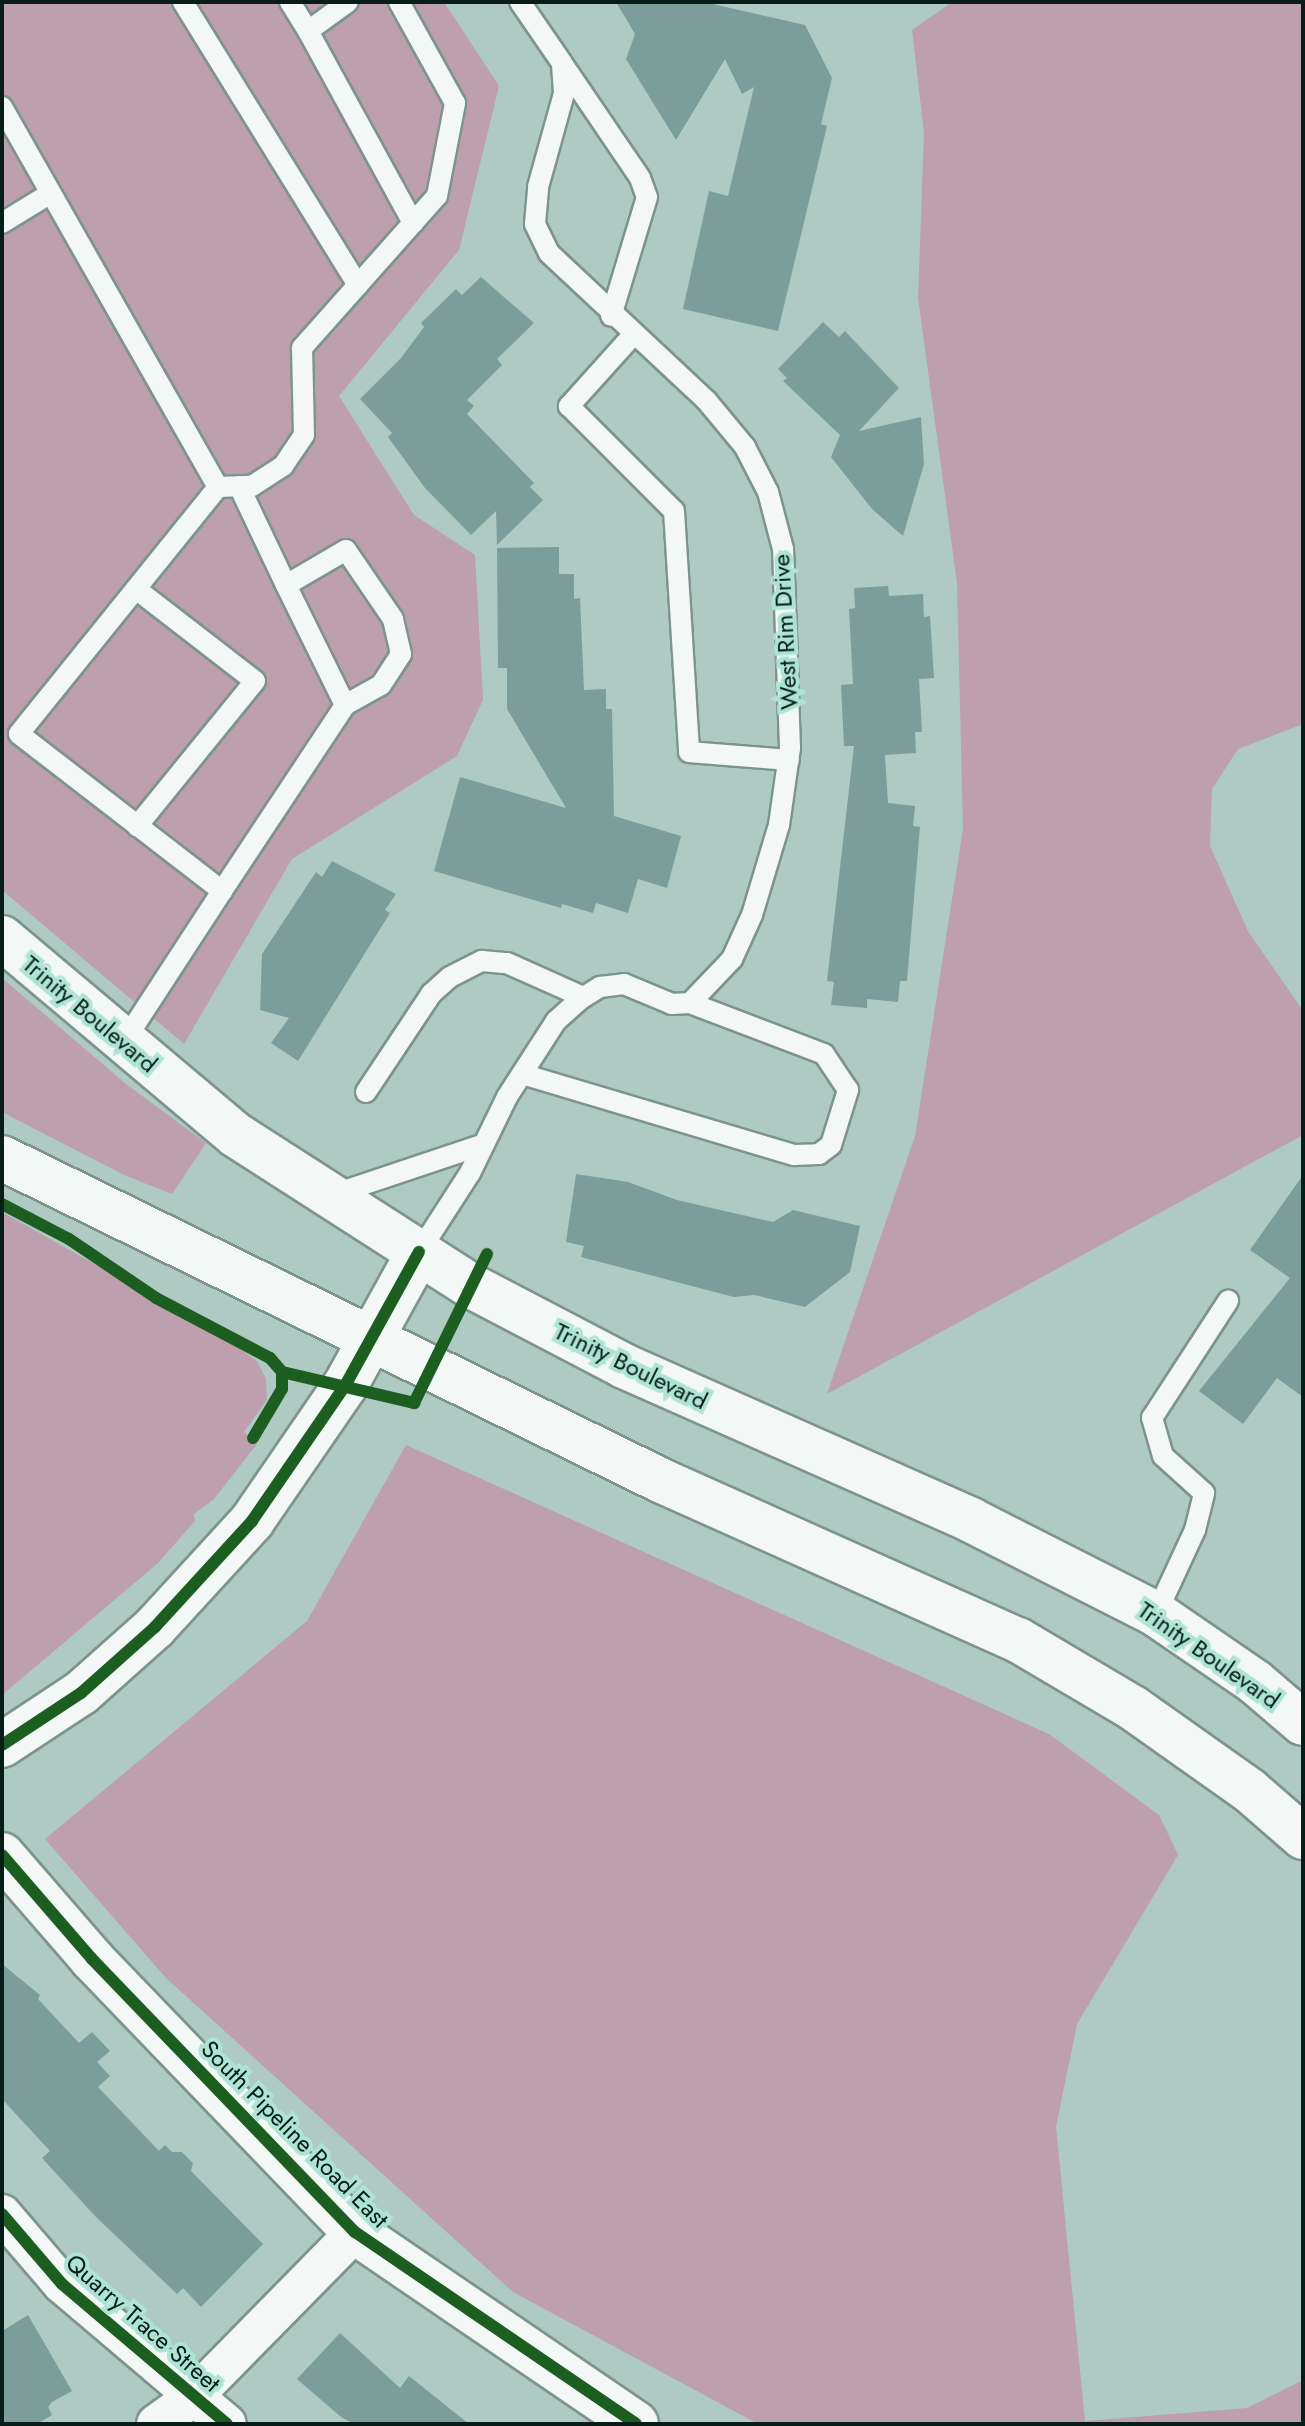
<!DOCTYPE html>
<html>
<head>
<meta charset="utf-8">
<style>
	body { margin:0 }
	#map { position:relative; width:1305px; height:2426px; overflow:hidden; background:#aecac2; font-family:Jost,sans-serif }
	div>[style] { position:absolute }
	.green>* { inset:0; background:#be9fad }
	.building>* { inset:0; background:#7c9e9b }
	.roads { filter:drop-shadow(2px 0 #7d948d) drop-shadow(-2px 0 #7d948d) drop-shadow(0 2px #7d948d) drop-shadow(0 -2px #7d948d) }
	.lane>* { height:20px; margin:-10px; padding:0 10px; transform-origin:10px; border-radius:10px; background:#f3f7f6 }
	.street>* { height:38px; margin:-19px; padding:0 19px; transform-origin:19px; border-radius:19px; background:#f3f7f6 }
	.secondary>* { height:44px; margin:-22px; padding:0 22px; transform-origin:22px; border-radius:22px; background:#f3f7f6 }
	.cycleway>* { height:12px; margin:-6px; padding:0 6px; transform-origin:6px; border-radius:6px; background:#1b5e20 }
	span { translate:-50% -50%; white-space:nowrap; text-align:center; line-height:1.15; -webkit-text-stroke:8px #aee4d4; paint-order:stroke }
	.street-label { font-size:24px; color:#081d18 }
	.frame { position:absolute; inset:0; border:4px solid #081d18; pointer-events:none }
</style>
</head>
<body>
<div id="map">
	<div class="green">
		<i style="clip-path:polygon(2px 2px,444px 2px,499px 86px,459px 250px,339px 396px,414px 515px,475px 555px,483px 700px,457px 756px,292px 859px,184px 1044px,2px 890px)"></i>
		<i style="clip-path:polygon(952px 2px,1303px 2px,1303px 724px,1238px 749px,1212px 789px,1210px 846px,1248px 931px,1303px 1011px,1303px 1135px,827px 1394px,915px 1136px,963px 829px,957px 583px,918px 298px,924px 133px,912px 30px)"></i>
		<i style="clip-path:polygon(2px 978px,126px 1084px,206px 1143px,172px 1194px,124px 1175px,2px 1112px)"></i>
		<i style="clip-path:polygon(2px 1212px,221px 1335px,257px 1361px,266px 1379px,267px 1400px,244px 1432px,257px 1444px,214px 1499px,194px 1514px,195px 1521px,157px 1564px,2px 1695px)"></i>
		<i style="clip-path:polygon(406px 1445px,1049px 1734px,1159px 1815px,1178px 1855px,1077px 2024px,1056px 2127px,1085px 2421px,1247px 2408px,1303px 2380px,1303px 2424px,758px 2424px,513px 2292px,166px 1978px,45px 1839px,307px 1621px)"></i>
	</div>
	<div class="building">
		<i style="clip-path:polygon(616px 2px,704px 2px,805px 25px,832px 78px,821px 124px,827px 126px,778px 331px,683px 309px,709px 191px,728px 196px,754px 87px,742px 94px,725px 59px,676px 140px,626px 59px,635px 34px)"></i>
		<i style="clip-path:polygon(481px 277px,534px 323px,497px 359px,502px 365px,467px 400px,474px 406px,467px 414px,534px 483px,530px 487px,543px 500px,497px 545px,496px 511px,471px 535px,425px 488px,388px 437px,392px 433px,360px 399px,401px 358px,424px 327px,421px 323px,456px 289px,462px 295px)"></i>
		<i style="clip-path:polygon(823px 322px,839px 337px,845px 331px,899px 388px,859px 431px,921px 417px,924px 464px,903px 536px,872px 509px,831px 457px,840px 435px,783px 381px,787px 378px,778px 369px)"></i>
		<i style="clip-path:polygon(559px 547px,559px 574px,574px 574px,574px 599px,580px 598px,584px 690px,606px 689px,606px 709px,612px 709px,614px 816px,681px 836px,667px 888px,638px 879px,628px 913px,596px 903px,593px 913px,562px 904px,561px 908px,434px 871px,460px 777px,566px 808px,507px 709px,507px 668px,498px 668px,497px 548px)"></i>
		<i style="clip-path:polygon(888px 586px,889px 596px,923px 594px,924px 617px,930px 616px,934px 678px,919px 679px,922px 732px,915px 732px,916px 753px,885px 755px,888px 803px,915px 806px,913px 826px,920px 827px,907px 981px,900px 981px,898px 1002px,867px 999px,867px 1008px,831px 1005px,834px 982px,827px 981px,854px 746px,844px 746px,841px 685px,853px 684px,849px 609px,855px 608px,854px 588px)"></i>
		<i style="clip-path:polygon(332px 861px,396px 894px,385px 910px,390px 913px,298px 1061px,271px 1043px,289px 1018px,260px 1010px,262px 954px,316px 872px,322px 877px)"></i>
		<i style="clip-path:polygon(576px 1174px,628px 1182px,677px 1200px,773px 1222px,793px 1210px,860px 1226px,850px 1272px,805px 1307px,754px 1295px,734px 1297px,581px 1257px,584px 1246px,566px 1242px)"></i>
		<i style="clip-path:polygon(1303px 1175px,1303px 1397px,1277px 1378px,1243px 1424px,1199px 1391px,1290px 1278px,1250px 1250px)"></i>
		<i style="clip-path:polygon(2px 1964px,40px 1995px,38px 1999px,79px 2043px,92px 2032px,110px 2051px,97px 2062px,110px 2076px,98px 2087px,159px 2151px,165px 2145px,172px 2152px,182px 2152px,193px 2163px,191px 2171px,263px 2244px,201px 2307px,183px 2288px,177px 2294px,95px 2216px,42px 2158px,50px 2151px,2px 2099px)"></i>
		<i style="clip-path:polygon(28px 2315px,72px 2391px,52px 2402px,48px 2407px,52px 2415px,37px 2424px,2px 2424px,2px 2331px)"></i>
		<i style="clip-path:polygon(340px 2333px,400px 2388px,409px 2376px,469px 2424px,354px 2424px,341px 2417px,297px 2379px)"></i>
	</div>
	<div class="roads">
		<div class="lane">
			<i style="left:183px;top:2px;width:333px;rotate:58.3deg"></i>
			<i style="left:290px;top:2px;width:34px;rotate:58deg"></i>
			<i style="left:308px;top:31px;width:49px;rotate:-35.9deg"></i>
			<i style="left:308px;top:31px;width:219px;rotate:61.3deg"></i>
			<i style="left:564px;top:66px;width:135px;rotate:55.8deg"></i>
			<i style="left:640px;top:178px;width:20px;rotate:70deg"></i>
			<i style="left:647px;top:197px;width:124px;rotate:106.8deg"></i>
			<i style="left:2px;top:107px;width:437px;rotate:60.4deg"></i>
			<i style="left:218px;top:487px;width:34px;rotate:-2deg"></i>
			<i style="left:252px;top:486px;width:37px;rotate:-33deg"></i>
			<i style="left:283px;top:466px;width:37px;rotate:-56deg"></i>
			<i style="left:304px;top:435px;width:87px;rotate:-91.3deg"></i>
			<i style="left:302px;top:348px;width:203px;rotate:-48.4deg"></i>
			<i style="left:437px;top:196px;width:95px;rotate:-79deg"></i>
			<i style="left:455px;top:103px;width:115px;rotate:-119deg"></i>
			<i style="left:2px;top:223px;width:57px;rotate:-31.5deg"></i>
			<i style="left:633px;top:335px;width:96px;rotate:132deg"></i>
			<i style="left:569px;top:406px;width:148px;rotate:45deg"></i>
			<i style="left:674px;top:511px;width:241px;rotate:86.4deg"></i>
			<i style="left:689px;top:752px;width:100px;rotate:4.6deg"></i>
			<i style="left:239px;top:486px;width:110px;rotate:64.6deg"></i>
			<i style="left:286px;top:585px;width:134px;rotate:63.8deg"></i>
			<i style="left:345px;top:705px;width:41px;rotate:-29.1deg"></i>
			<i style="left:381px;top:685px;width:37px;rotate:-57deg"></i>
			<i style="left:401px;top:654px;width:36px;rotate:-103deg"></i>
			<i style="left:393px;top:619px;width:83px;rotate:-124.3deg"></i>
			<i style="left:346px;top:550px;width:69px;rotate:149.7deg"></i>
			<i style="left:218px;top:487px;width:317px;rotate:128.9deg"></i>
			<i style="left:19px;top:734px;width:257px;rotate:37.7deg"></i>
			<i style="left:222px;top:891px;width:223px;rotate:-56.5deg"></i>
			<i style="left:136px;top:589px;width:150px;rotate:37.7deg"></i>
			<i style="left:255px;top:681px;width:187px;rotate:129.1deg"></i>
			<i style="left:123px;top:1043px;width:181px;rotate:-56.9deg"></i>
			<i style="left:522px;top:1074px;width:284px;rotate:16.6deg"></i>
			<i style="left:794px;top:1155px;width:25px;rotate:-2deg"></i>
			<i style="left:819px;top:1154px;width:15px;rotate:-37deg"></i>
			<i style="left:831px;top:1145px;width:58px;rotate:-72.8deg"></i>
			<i style="left:848px;top:1090px;width:43px;rotate:-123.7deg"></i>
			<i style="left:824px;top:1054px;width:143px;rotate:-159.2deg"></i>
			<i style="left:366px;top:1092px;width:118px;rotate:-56.4deg"></i>
			<i style="left:431px;top:994px;width:25px;rotate:-42deg"></i>
			<i style="left:450px;top:977px;width:36px;rotate:-27deg"></i>
			<i style="left:482px;top:961px;width:25px;rotate:5deg"></i>
			<i style="left:507px;top:963px;width:83px;rotate:24.1deg"></i>
			<i style="left:332px;top:1195px;width:160px;rotate:-18.5deg"></i>
			<i style="left:419px;top:1252px;width:94px;rotate:-57.2deg"></i>
			<i style="left:470px;top:1173px;width:85px;rotate:-64deg"></i>
			<i style="left:507px;top:1097px;width:90px;rotate:-57.2deg"></i>
			<i style="left:556px;top:1021px;width:31px;rotate:-42deg"></i>
			<i style="left:579px;top:1000px;width:25px;rotate:-32deg"></i>
			<i style="left:600px;top:987px;width:24px;rotate:-7deg"></i>
			<i style="left:624px;top:984px;width:52px;rotate:22.6deg"></i>
			<i style="left:672px;top:1004px;width:18px;rotate:-3deg"></i>
			<i style="left:690px;top:1003px;width:61px;rotate:-46.3deg"></i>
			<i style="left:732px;top:959px;width:48px;rotate:-65.6deg"></i>
			<i style="left:752px;top:915px;width:94px;rotate:-73.3deg"></i>
			<i style="left:779px;top:825px;width:78px;rotate:-81.9deg"></i>
			<i style="left:790px;top:748px;width:199px;rotate:-92deg"></i>
			<i style="left:783px;top:549px;width:59px;rotate:-104.7deg"></i>
			<i style="left:768px;top:492px;width:51px;rotate:-117.1deg"></i>
			<i style="left:745px;top:447px;width:60px;rotate:-129.6deg"></i>
			<i style="left:707px;top:401px;width:216px;rotate:-136.9deg"></i>
			<i style="left:549px;top:253px;width:32px;rotate:-116deg"></i>
			<i style="left:535px;top:224px;width:37px;rotate:-85deg"></i>
			<i style="left:538px;top:187px;width:98px;rotate:-74.5deg"></i>
			<i style="left:564px;top:93px;width:30px;rotate:-94deg"></i>
			<i style="left:562px;top:63px;width:74px;rotate:-124.5deg"></i>
			<i style="left:1156px;top:1614px;width:93px;rotate:-65.1deg"></i>
			<i style="left:1195px;top:1530px;width:38px;rotate:-76deg"></i>
			<i style="left:1204px;top:1493px;width:55px;rotate:-137.9deg"></i>
			<i style="left:1163px;top:1456px;width:40px;rotate:-106deg"></i>
			<i style="left:1152px;top:1418px;width:140px;rotate:-57deg"></i>
		</div>
		<div class="street">
			<i style="left:2px;top:2214px;width:92px;rotate:49.4deg"></i>
			<i style="left:62px;top:2284px;width:216px;rotate:40.3deg"></i>
			<i style="left:156px;top:2424px;width:44px;rotate:-35.8deg"></i>
			<i style="left:192px;top:2398px;width:233px;rotate:-45.5deg"></i>
		</div>
		<div class="secondary">
			<i style="left:2px;top:938px;width:306px;rotate:40.1deg"></i>
			<i style="left:236px;top:1135px;width:279px;rotate:32.7deg"></i>
			<i style="left:471px;top:1286px;width:173px;rotate:27.6deg"></i>
			<i style="left:624px;top:1366px;width:380px;rotate:23.9deg"></i>
			<i style="left:971px;top:1520px;width:208px;rotate:26.9deg"></i>
			<i style="left:1156px;top:1614px;width:120px;rotate:34.5deg"></i>
			<i style="left:1255px;top:1682px;width:63px;rotate:40.5deg"></i>
			<i style="left:2px;top:1158px;width:735px;rotate:26.08deg"></i>
			<i style="left:662px;top:1481px;width:390px;rotate:24.1deg"></i>
			<i style="left:1018px;top:1640px;width:134px;rotate:30.6deg"></i>
			<i style="left:1133px;top:1708px;width:142px;rotate:35.3deg"></i>
			<i style="left:1249px;top:1790px;width:72px;rotate:41deg"></i>
			<i style="left:2px;top:1745px;width:95px;rotate:-33.4deg"></i>
			<i style="left:81px;top:1693px;width:99px;rotate:-41.7deg"></i>
			<i style="left:155px;top:1627px;width:144px;rotate:-47.5deg"></i>
			<i style="left:252px;top:1521px;width:166px;rotate:-55.5deg"></i>
			<i style="left:346px;top:1384px;width:151px;rotate:-61.1deg"></i>
			<i style="left:2px;top:1855px;width:138px;rotate:49.1deg"></i>
			<i style="left:92px;top:1959px;width:379px;rotate:46.1deg"></i>
			<i style="left:355px;top:2232px;width:340px;rotate:34.3deg"></i>
		</div>
	</div>
	<div class="cycleway">
		<i style="left:2px;top:1204px;width:76px;rotate:27.6deg"></i>
		<i style="left:69px;top:1239px;width:105px;rotate:34.1deg"></i>
		<i style="left:156px;top:1298px;width:129px;rotate:27.8deg"></i>
		<i style="left:270px;top:1358px;width:18px;rotate:49deg"></i>
		<i style="left:282px;top:1372px;width:17px;rotate:90deg"></i>
		<i style="left:282px;top:1389px;width:57px;rotate:120.6deg"></i>
		<i style="left:282px;top:1372px;width:136px;rotate:13.2deg"></i>
		<i style="left:414px;top:1403px;width:166px;rotate:-63.9deg"></i>
		<i style="left:2px;top:1745px;width:95px;rotate:-33.4deg"></i>
		<i style="left:81px;top:1693px;width:99px;rotate:-41.7deg"></i>
		<i style="left:155px;top:1627px;width:144px;rotate:-47.5deg"></i>
		<i style="left:252px;top:1521px;width:166px;rotate:-55.5deg"></i>
		<i style="left:346px;top:1384px;width:151px;rotate:-61.1deg"></i>
		<i style="left:2px;top:1855px;width:138px;rotate:49.1deg"></i>
		<i style="left:92px;top:1959px;width:379px;rotate:46.1deg"></i>
		<i style="left:355px;top:2232px;width:340px;rotate:34.3deg"></i>
		<i style="left:2px;top:2214px;width:92px;rotate:49.4deg"></i>
		<i style="left:62px;top:2284px;width:216px;rotate:40.3deg"></i>
	</div>
	<div class="street-label">
		<span style="left:785px;top:632px;rotate:-93deg">West Rim Drive</span>
		<span style="left:90px;top:1014px;rotate:40deg">Trinity Boulevard</span>
		<span style="left:631px;top:1366px;rotate:26deg">Trinity Boulevard</span>
		<span style="left:1209px;top:1655px;rotate:35deg">Trinity Boulevard</span>
		<span style="left:295px;top:2134px;rotate:45deg">South Pipeline Road East</span>
		<span style="left:143px;top:2323px;rotate:41deg">Quarry Trace Street</span>
	</div>
	<div class="frame"></div>
</div>
</body>
</html>
